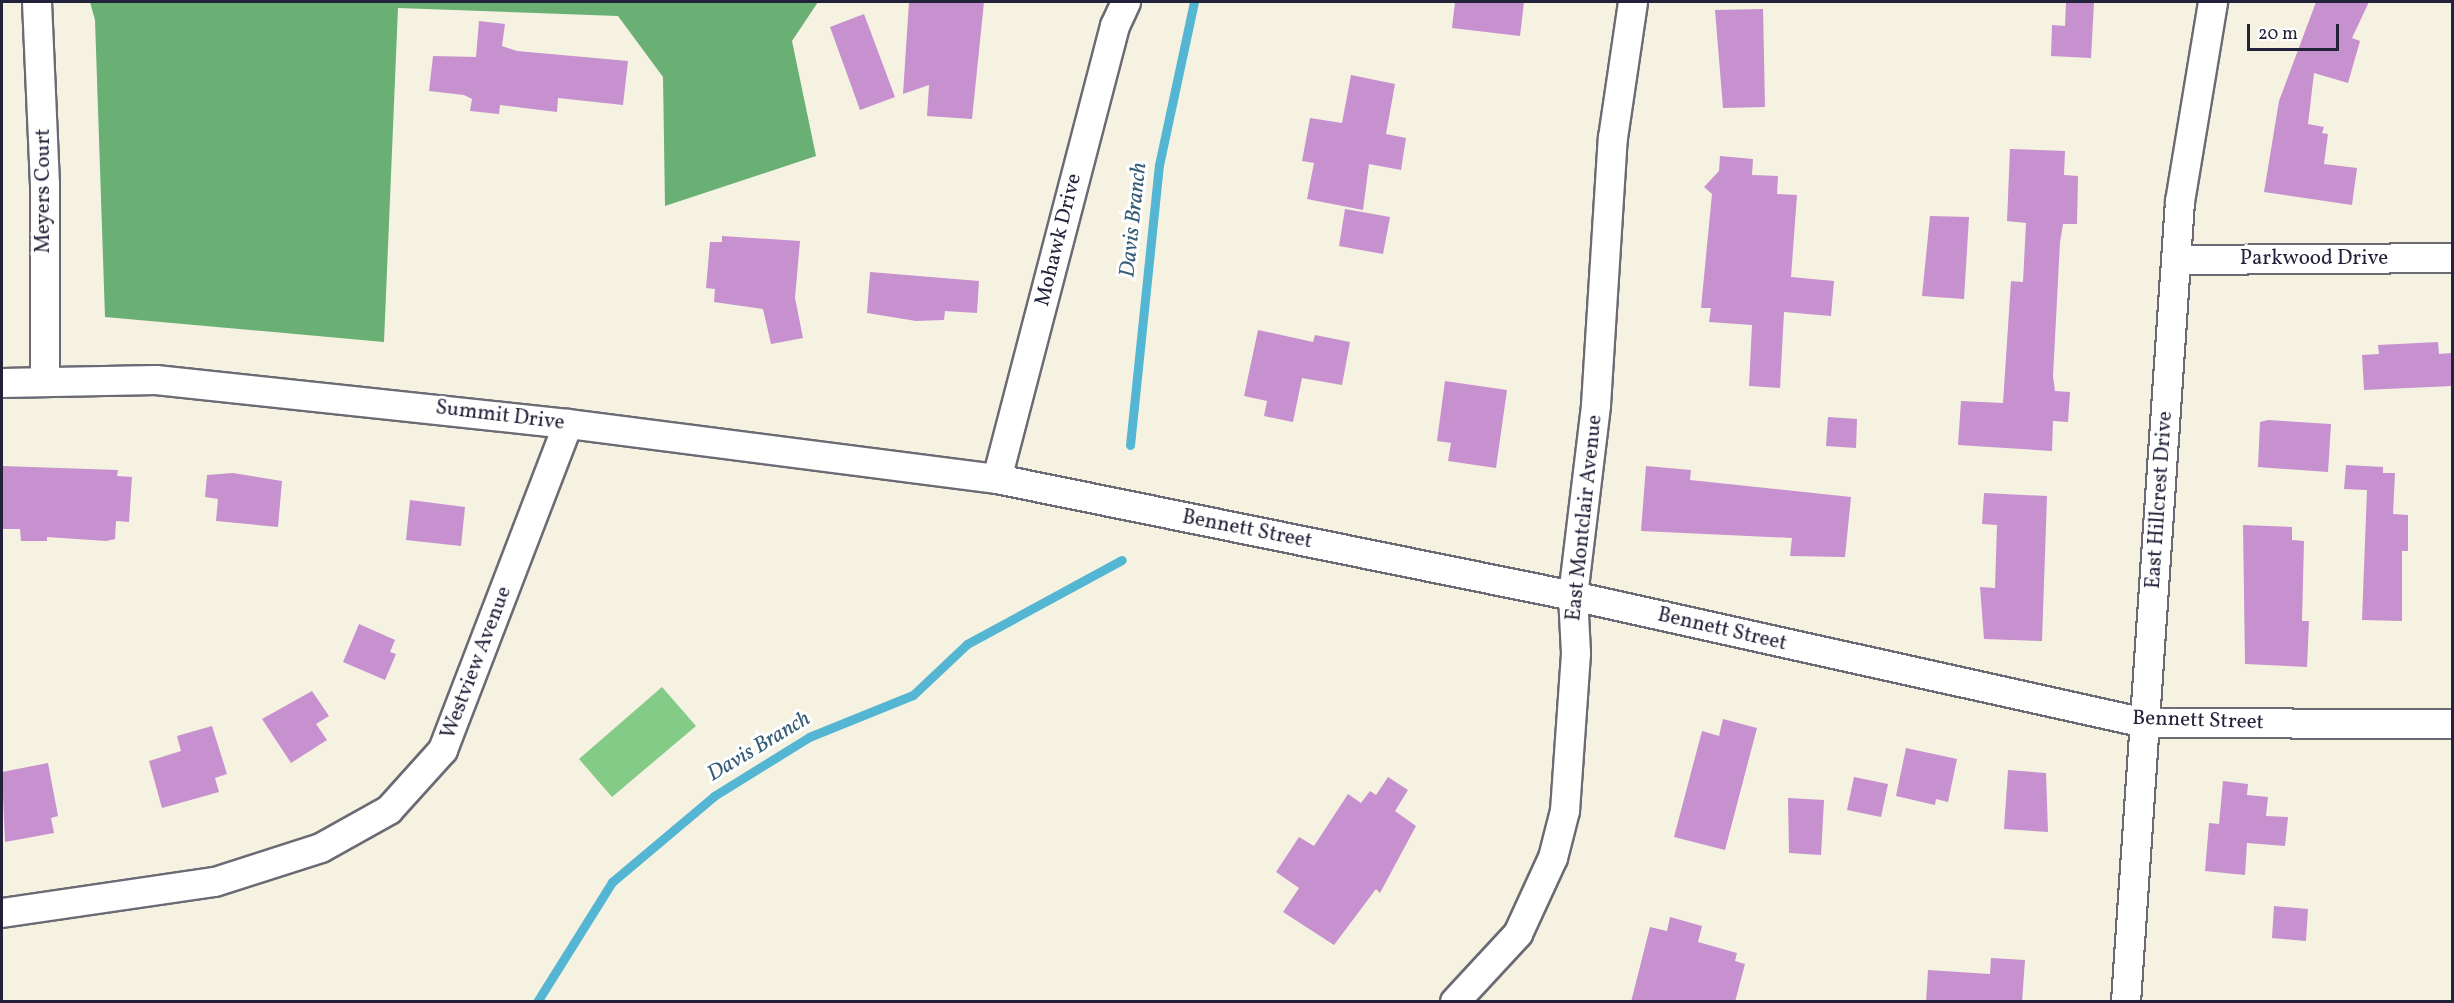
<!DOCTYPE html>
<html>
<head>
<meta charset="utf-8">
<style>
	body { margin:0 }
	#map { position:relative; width:2454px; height:1003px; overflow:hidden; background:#f5f2e2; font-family:Vollkorn,serif }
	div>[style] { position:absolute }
	.green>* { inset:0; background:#83cb87 }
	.forest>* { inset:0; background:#6aaf74 }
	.stream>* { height:9px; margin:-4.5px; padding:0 4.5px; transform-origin:4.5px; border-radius:4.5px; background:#54b6d3 }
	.building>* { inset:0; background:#c691ce }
	.roads { filter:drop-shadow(2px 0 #6c6b75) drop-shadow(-2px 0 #6c6b75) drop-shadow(0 2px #6c6b75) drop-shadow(0 -2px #6c6b75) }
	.street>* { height:28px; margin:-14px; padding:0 14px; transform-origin:14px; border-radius:14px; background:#fff }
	span { translate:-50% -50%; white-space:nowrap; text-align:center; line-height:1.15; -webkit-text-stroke:6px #fff; paint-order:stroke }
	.street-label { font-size:21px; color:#22223b }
	.water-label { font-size:22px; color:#365d78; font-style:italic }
	.frame { position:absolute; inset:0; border:3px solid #22223b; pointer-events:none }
	.scale { position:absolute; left:2247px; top:24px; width:92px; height:27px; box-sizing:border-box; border:3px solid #22223b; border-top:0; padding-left:8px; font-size:18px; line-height:21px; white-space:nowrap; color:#22223b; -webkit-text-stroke:4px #fff; paint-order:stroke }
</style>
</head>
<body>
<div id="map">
	<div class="green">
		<i style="clip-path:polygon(662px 687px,696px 726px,612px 797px,579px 759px)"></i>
	</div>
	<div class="forest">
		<i style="clip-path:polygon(90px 2px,818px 2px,792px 41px,816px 156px,665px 206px,663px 77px,618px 16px,398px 8px,384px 342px,105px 317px,95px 20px)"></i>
	</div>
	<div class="stream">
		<i style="left:1130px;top:445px;width:281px;rotate:-84.1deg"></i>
		<i style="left:1159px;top:165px;width:167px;rotate:-77.9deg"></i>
		<i style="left:537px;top:1002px;width:142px;rotate:-58deg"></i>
		<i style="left:612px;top:882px;width:133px;rotate:-40.1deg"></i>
		<i style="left:714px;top:796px;width:112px;rotate:-31.8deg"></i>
		<i style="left:809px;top:737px;width:112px;rotate:-22deg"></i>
		<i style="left:913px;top:695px;width:74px;rotate:-43.4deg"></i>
		<i style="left:967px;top:644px;width:176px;rotate:-28.5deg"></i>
	</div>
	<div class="building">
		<i style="clip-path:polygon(909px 2px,984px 2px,972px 119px,927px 116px,929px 85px,903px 94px)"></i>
		<i style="clip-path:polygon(1455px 2px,1524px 2px,1520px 36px,1452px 28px)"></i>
		<i style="clip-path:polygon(2066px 2px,2094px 2px,2091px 58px,2051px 56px,2052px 25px,2065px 26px)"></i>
		<i style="clip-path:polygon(2316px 2px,2369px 2px,2352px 38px,2360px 41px,2348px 83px,2314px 73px,2308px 124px,2324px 127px,2322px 133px,2328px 134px,2324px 164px,2357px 168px,2352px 205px,2264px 192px,2279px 101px)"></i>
		<i style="clip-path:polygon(1763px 9px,1765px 107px,1723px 108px,1715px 10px)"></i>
		<i style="clip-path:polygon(864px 14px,895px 97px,860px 110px,830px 27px)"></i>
		<i style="clip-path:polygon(479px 21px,505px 24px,502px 46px,517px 51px,628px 61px,623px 105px,558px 98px,557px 112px,500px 105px,499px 114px,470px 111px,472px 99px,464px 95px,429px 91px,433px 56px,476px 57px)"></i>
		<i style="clip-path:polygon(1351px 75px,1395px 84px,1386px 134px,1406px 138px,1401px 170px,1369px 164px,1363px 210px,1307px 199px,1314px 163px,1302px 161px,1310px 118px,1342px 123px)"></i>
		<i style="clip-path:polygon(2010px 149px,2065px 151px,2064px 175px,2078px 176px,2077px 224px,2063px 224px,2060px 242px,2053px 376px,2055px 391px,2070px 392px,2068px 422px,2053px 421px,2052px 451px,1958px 445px,1961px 401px,2003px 403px,2011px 281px,2023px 282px,2026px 223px,2007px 221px)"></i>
		<i style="clip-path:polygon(1720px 156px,1753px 159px,1752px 175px,1778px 176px,1777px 194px,1797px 195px,1791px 277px,1834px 281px,1831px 316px,1784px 312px,1780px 388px,1749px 386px,1752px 325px,1709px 322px,1711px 308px,1701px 308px,1712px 194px,1704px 187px,1719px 171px)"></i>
		<i style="clip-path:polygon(1345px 209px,1390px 217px,1383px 254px,1339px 246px)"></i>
		<i style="clip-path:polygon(1930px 216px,1969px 217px,1964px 299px,1922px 296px)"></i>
		<i style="clip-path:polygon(722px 236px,800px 241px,795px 298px,803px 338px,771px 344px,763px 309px,714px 302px,715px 289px,706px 288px,710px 242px,722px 242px)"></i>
		<i style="clip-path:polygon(870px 272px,979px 281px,977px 313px,945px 311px,944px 320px,916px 321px,867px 313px)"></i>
		<i style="clip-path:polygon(1258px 330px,1313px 342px,1315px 335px,1350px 342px,1342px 385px,1302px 378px,1293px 422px,1264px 416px,1267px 401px,1244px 396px)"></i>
		<i style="clip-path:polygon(2438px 342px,2439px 354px,2452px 353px,2452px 386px,2364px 390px,2362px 355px,2379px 354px,2378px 345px)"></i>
		<i style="clip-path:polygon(1445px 381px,1507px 390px,1496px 468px,1448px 461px,1451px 443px,1437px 441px)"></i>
		<i style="clip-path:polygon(1828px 417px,1857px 419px,1856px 448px,1826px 446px)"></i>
		<i style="clip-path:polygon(2268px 420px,2331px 424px,2328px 472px,2258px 467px,2260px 422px)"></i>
		<i style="clip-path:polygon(2346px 465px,2383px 467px,2383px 473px,2395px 473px,2393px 514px,2408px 515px,2408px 551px,2402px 551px,2402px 621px,2362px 620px,2367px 490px,2344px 489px)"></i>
		<i style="clip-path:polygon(2px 466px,118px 470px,117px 476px,132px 477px,129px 522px,116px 521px,115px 539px,106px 541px,47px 537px,47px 541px,21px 541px,20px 529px,2px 529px)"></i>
		<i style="clip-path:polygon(1646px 466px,1691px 470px,1690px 480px,1851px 497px,1845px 557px,1790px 556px,1792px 538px,1641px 531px)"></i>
		<i style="clip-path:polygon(233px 473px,282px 481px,278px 527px,216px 521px,218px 499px,205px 497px,207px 475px)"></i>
		<i style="clip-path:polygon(1984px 493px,2047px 496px,2042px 641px,1984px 639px,1980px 587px,1995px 588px,1997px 525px,1982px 524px)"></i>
		<i style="clip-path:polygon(410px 500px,465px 507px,461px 546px,406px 540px)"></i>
		<i style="clip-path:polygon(2243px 525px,2292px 527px,2292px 540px,2304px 541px,2302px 621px,2309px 621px,2307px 667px,2245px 664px)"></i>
		<i style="clip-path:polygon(359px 624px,395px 640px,390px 652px,396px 654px,385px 680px,343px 662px)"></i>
		<i style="clip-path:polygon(312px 691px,329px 716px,316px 724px,327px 740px,291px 763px,262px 719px)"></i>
		<i style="clip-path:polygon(1723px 719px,1757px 728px,1725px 850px,1674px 837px,1702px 731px,1719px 736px)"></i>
		<i style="clip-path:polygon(212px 726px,227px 774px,215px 778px,219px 792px,162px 808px,149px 761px,181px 751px,177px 736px)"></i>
		<i style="clip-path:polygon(1906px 748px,1957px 759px,1948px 802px,1936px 799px,1935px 805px,1896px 796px)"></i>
		<i style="clip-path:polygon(48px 763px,58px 816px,51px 818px,54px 833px,5px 842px,2px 772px)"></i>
		<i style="clip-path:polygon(2008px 770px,2046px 773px,2048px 832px,2004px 829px)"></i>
		<i style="clip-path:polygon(1388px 777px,1408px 790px,1395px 811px,1416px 826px,1380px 893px,1376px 889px,1334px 945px,1283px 912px,1299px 888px,1276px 872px,1299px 837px,1314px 846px,1348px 794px,1361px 803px,1370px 791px,1376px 795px)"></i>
		<i style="clip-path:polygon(1854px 777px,1888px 784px,1881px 817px,1847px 810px)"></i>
		<i style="clip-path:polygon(2223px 781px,2248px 784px,2247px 795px,2268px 797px,2266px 816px,2288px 817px,2285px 846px,2247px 843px,2245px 875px,2205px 871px,2209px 823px,2219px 824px)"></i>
		<i style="clip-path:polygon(1788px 798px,1824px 800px,1821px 855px,1789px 853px)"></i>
		<i style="clip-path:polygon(2274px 906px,2308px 909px,2306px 941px,2272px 938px)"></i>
		<i style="clip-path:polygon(1670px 917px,1702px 926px,1698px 942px,1737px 953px,1735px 961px,1745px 964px,1735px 1002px,1631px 1002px,1650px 927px,1667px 931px)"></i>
		<i style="clip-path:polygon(1991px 958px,2025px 960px,2022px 1002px,1926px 1002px,1928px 970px,1990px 974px)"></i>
	</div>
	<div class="roads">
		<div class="street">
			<i style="left:37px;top:2px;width:183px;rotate:87.5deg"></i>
			<i style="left:45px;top:185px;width:195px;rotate:90deg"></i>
			<i style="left:2176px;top:260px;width:276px;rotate:-0.4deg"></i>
			<i style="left:2px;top:383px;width:154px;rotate:-1.1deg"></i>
			<i style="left:156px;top:380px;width:414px;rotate:6.1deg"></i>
			<i style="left:568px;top:424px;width:433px;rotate:7.3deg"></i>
			<i style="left:997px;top:479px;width:588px;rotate:11.48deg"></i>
			<i style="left:1573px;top:596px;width:586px;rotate:12.52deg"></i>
			<i style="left:2145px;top:723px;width:307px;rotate:0.2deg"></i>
			<i style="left:997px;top:479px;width:468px;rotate:-75.4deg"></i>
			<i style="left:1115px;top:26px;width:26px;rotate:-65deg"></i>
			<i style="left:2px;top:913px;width:215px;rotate:-8.3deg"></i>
			<i style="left:215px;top:882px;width:111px;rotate:-17.8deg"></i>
			<i style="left:321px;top:848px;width:78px;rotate:-29.2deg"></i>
			<i style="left:389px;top:810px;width:81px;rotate:-48deg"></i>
			<i style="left:443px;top:750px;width:349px;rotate:-69deg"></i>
			<i style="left:1455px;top:1002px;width:93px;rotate:-47.2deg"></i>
			<i style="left:1518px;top:934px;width:84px;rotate:-65.3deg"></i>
			<i style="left:1553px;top:858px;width:49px;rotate:-75.7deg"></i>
			<i style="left:1565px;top:811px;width:158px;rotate:-86deg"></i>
			<i style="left:1576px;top:653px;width:57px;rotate:-93deg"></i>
			<i style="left:1573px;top:596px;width:192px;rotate:-83.1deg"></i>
			<i style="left:1596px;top:405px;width:268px;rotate:-86.4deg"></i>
			<i style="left:1613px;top:138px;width:137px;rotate:-81.6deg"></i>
			<i style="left:2126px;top:1002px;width:802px;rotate:-86.14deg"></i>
			<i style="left:2180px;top:202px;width:203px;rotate:-80.6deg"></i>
		</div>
	</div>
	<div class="street-label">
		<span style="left:44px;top:191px;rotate:-90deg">Meyers Court</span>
		<span style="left:1059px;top:240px;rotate:-76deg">Mohawk Drive</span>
		<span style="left:2314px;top:259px">Parkwood Drive</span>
		<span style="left:500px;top:416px;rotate:7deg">Summit Drive</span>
		<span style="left:2160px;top:500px;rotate:-86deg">East Hillcrest Drive</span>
		<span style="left:1585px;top:518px;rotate:-84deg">East Montclair Avenue</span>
		<span style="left:1247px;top:530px;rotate:11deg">Bennett Street</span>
		<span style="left:1722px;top:630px;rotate:13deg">Bennett Street</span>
		<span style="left:477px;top:663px;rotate:-69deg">Westview Avenue</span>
		<span style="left:2198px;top:721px;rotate:2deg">Bennett Street</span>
	</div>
	<div class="water-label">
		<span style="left:1134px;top:220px;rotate:-84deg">Davis Branch</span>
		<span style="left:759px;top:747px;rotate:-31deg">Davis Branch</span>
	</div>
	<div class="frame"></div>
	<div class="scale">20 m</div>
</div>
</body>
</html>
